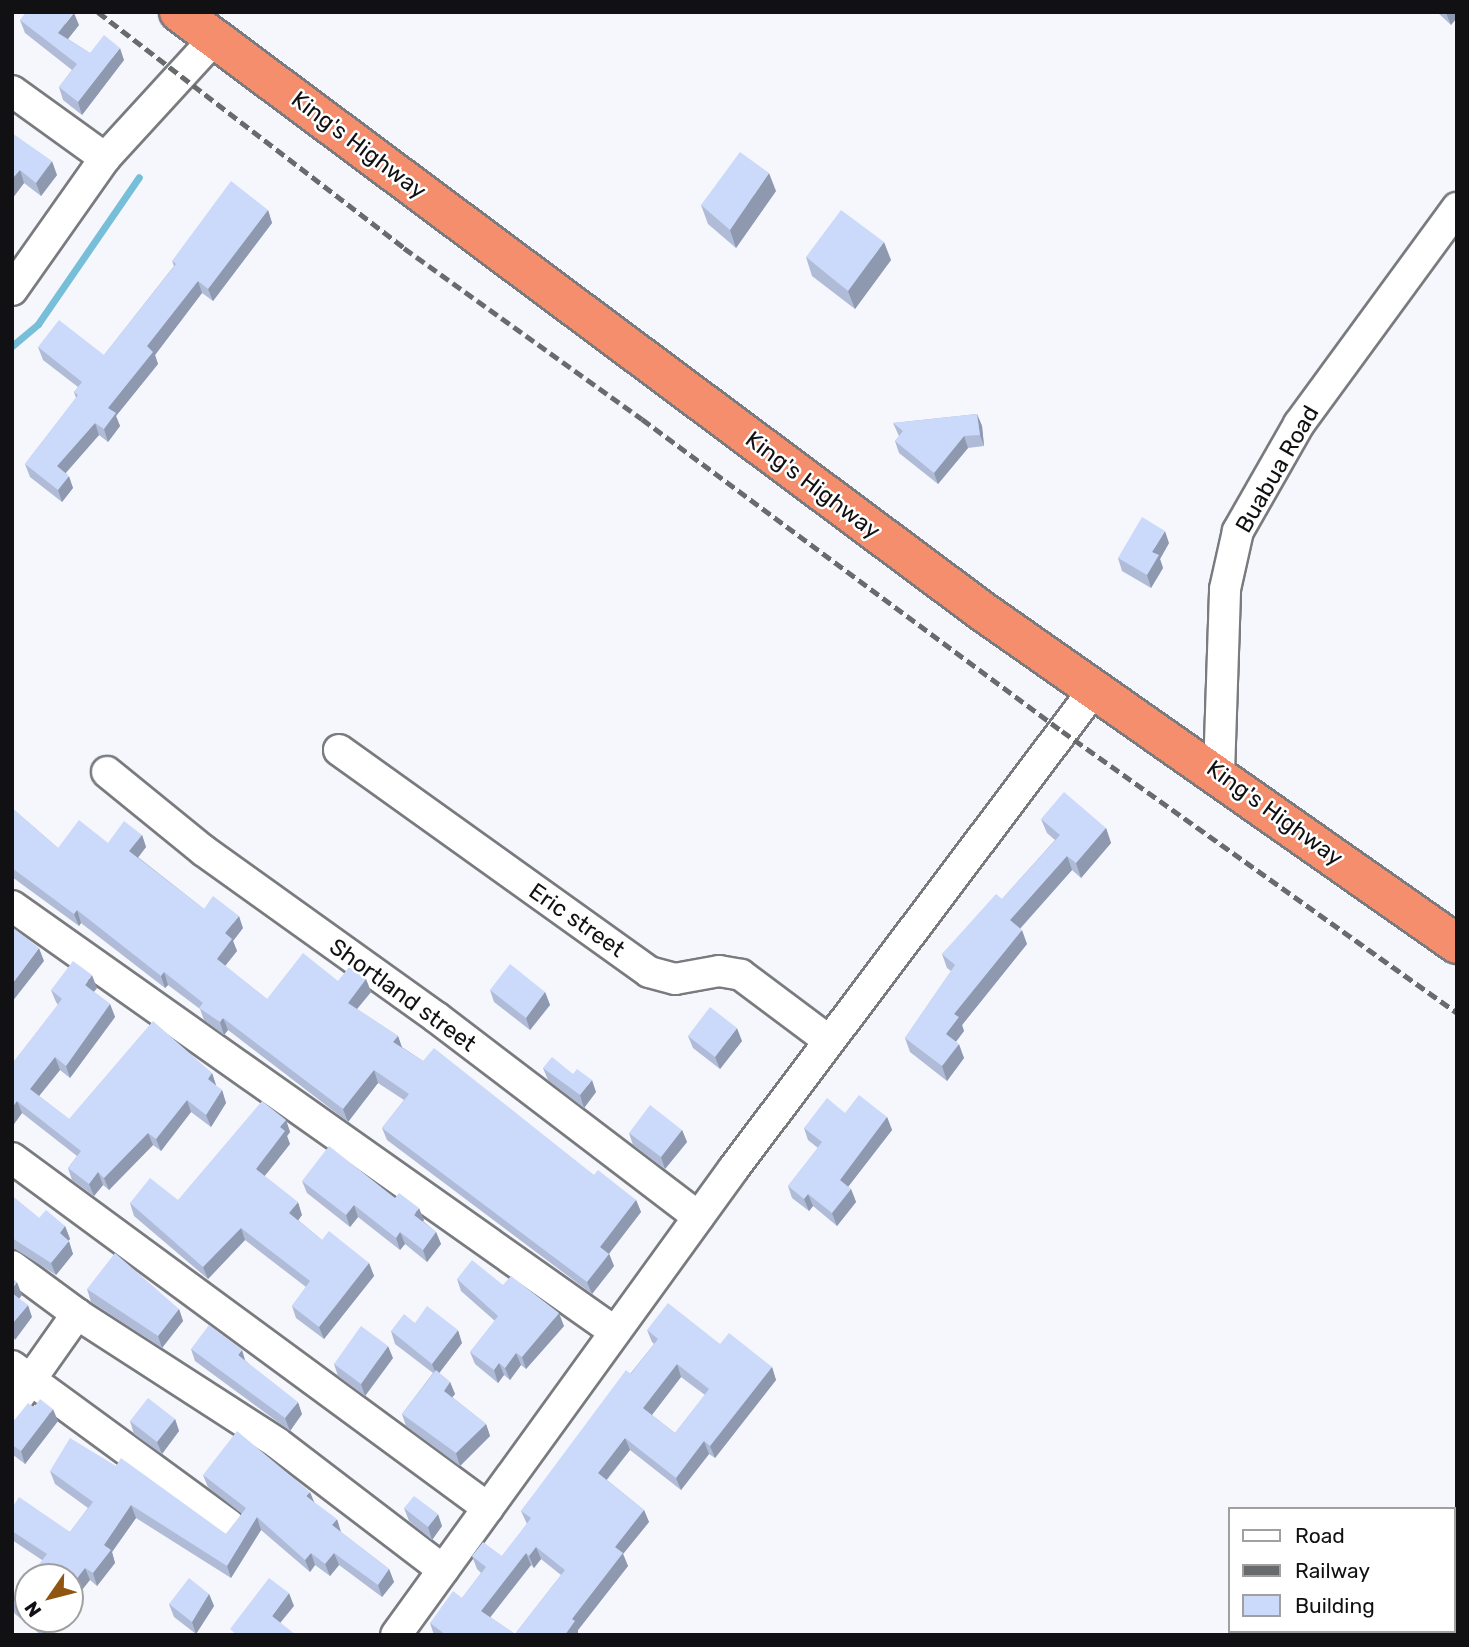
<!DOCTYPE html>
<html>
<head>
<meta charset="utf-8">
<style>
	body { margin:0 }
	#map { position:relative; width:1469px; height:1647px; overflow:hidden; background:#f5f7fc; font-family:Rubik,sans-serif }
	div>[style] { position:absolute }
	.stream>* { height:7px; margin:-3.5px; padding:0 3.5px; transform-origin:3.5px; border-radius:3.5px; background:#77bfd8 }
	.roads { filter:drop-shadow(2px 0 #797b7f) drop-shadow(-2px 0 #797b7f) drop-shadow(0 2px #797b7f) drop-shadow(0 -2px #797b7f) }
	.minor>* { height:30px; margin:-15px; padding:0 15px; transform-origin:15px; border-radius:15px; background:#fff }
	.highway>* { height:38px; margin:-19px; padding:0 19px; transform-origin:19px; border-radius:19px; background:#f48e6d }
	.rail>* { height:5px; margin-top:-2.5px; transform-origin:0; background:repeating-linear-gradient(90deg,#696a6d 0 10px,transparent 0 15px) }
	.wall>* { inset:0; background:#afbbd7 }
	.shaded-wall>* { inset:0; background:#8e98af }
	.building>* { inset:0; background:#cbd9fa }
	span { translate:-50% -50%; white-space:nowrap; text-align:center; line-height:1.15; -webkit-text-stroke:5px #fff; paint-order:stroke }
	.street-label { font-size:23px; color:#111113 }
	.frame { position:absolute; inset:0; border:14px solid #111113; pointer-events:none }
	.legend { position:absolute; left:1228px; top:1507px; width:228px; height:126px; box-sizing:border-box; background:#fff; border:2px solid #a0a0a1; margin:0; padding:9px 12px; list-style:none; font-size:21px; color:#111113 }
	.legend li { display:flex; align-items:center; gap:14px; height:35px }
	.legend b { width:35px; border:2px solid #a0a0a1 }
	.north { position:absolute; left:14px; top:1563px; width:70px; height:70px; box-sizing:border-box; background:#fff; border:2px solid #a0a0a1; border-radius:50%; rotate:235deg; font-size:19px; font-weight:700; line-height:28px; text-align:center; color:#111113 }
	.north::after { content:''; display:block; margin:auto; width:24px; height:32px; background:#8f5511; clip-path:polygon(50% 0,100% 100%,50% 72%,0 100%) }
</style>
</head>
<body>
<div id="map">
	<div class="stream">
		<i style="left:12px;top:346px;width:34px;rotate:-40deg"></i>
		<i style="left:38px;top:324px;width:178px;rotate:-55.5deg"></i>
	</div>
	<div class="roads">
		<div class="minor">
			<i style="left:12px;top:91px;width:115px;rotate:35.8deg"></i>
			<i style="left:12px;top:290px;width:161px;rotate:-54.8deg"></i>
			<i style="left:105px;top:158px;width:163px;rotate:-47.5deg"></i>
			<i style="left:339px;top:750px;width:381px;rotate:35.6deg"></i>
			<i style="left:649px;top:972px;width:27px;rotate:15deg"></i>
			<i style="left:675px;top:979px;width:45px;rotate:-10.3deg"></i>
			<i style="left:719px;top:971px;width:22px;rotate:10deg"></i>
			<i style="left:741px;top:975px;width:109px;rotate:36.8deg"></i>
			<i style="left:107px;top:772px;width:125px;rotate:39.2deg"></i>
			<i style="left:204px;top:851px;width:285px;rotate:35.6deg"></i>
			<i style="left:436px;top:1017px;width:330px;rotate:37.3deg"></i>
			<i style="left:1219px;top:773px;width:184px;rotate:-88.1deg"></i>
			<i style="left:1225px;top:589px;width:59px;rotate:-77.4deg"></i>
			<i style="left:1238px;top:531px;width:123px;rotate:-60.3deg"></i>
			<i style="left:1299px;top:424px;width:268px;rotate:-53.8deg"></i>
			<i style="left:12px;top:906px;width:738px;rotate:35.24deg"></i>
			<i style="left:12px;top:1158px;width:591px;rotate:36.33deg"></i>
			<i style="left:12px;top:1266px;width:81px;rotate:36.4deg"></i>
			<i style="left:77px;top:1314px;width:238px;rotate:32.8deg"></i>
			<i style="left:277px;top:1443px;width:209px;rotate:37.4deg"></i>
			<i style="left:12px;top:1366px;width:269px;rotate:36.2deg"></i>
			<i style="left:12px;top:1406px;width:113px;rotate:-54.8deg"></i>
			<i style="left:396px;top:1635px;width:576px;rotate:-54.1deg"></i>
			<i style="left:734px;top:1168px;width:602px;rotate:-53.03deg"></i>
		</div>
		<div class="highway">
			<i style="left:179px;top:12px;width:1002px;rotate:36.72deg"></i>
			<i style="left:982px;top:611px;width:580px;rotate:35.03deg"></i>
		</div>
	</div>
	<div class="rail">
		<i style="left:98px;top:12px;width:386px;rotate:37.6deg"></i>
		<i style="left:404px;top:248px;width:293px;rotate:35.7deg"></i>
		<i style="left:642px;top:419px;width:523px;rotate:36.61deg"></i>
		<i style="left:1062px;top:731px;width:485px;rotate:35.5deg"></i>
	</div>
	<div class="wall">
		<i style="clip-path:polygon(1437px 12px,1457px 12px,1451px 25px)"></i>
		<i style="clip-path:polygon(20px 20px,79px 25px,68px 39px,90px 53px,124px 60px,82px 115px,63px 100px,59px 87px,72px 70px,25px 33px)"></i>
		<i style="clip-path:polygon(12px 133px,57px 175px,41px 196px,24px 183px,12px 199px)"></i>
		<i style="clip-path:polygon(776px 191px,736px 248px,708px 224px,701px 205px)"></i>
		<i style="clip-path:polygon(268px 210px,272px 223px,213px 301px,202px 293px,155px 355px,158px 364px,116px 416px,120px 426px,108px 442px,99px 435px,66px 473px,73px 488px,62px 502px,30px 477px,25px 464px,76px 398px,74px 392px,78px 387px,43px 360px,38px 347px,104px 355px,174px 266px,172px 261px)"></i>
		<i style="clip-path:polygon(806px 257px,891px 260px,855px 309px,812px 276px)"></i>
		<i style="clip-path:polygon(977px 414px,982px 426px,984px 446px,968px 448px,938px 484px,899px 453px,895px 441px,899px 436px,893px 423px)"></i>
		<i style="clip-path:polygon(1169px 543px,1160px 559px,1163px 568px,1151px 588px,1122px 571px,1118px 558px)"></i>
		<i style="clip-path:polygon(12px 808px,58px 848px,108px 843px,142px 835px,146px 847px,138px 857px,204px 909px,243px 928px,233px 941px,237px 951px,225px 966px,267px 999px,338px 981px,366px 979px,371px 992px,357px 1009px,398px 1036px,402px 1047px,594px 1175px,636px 1200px,641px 1212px,609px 1253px,614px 1266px,592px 1294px,387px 1140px,382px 1128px,404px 1100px,378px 1083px,348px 1122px,228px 1030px,224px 1035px,204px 1020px,200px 1009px,168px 985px,165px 988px,81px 923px,79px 926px,12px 877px)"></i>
		<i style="clip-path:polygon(1041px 819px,1106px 828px,1111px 843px,1081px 878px,1072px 870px,1020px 929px,1027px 944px,962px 1025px,964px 1031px,956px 1042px,964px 1058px,947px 1081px,910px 1052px,905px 1038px,951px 971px,947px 968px,942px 954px,1002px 899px,1055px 840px,1047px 833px)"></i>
		<i style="clip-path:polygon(97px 988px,94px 992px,110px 1004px,115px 1017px,70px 1078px,60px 1070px,39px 1096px,69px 1119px,212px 1073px,216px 1086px,222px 1090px,226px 1103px,211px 1127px,191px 1112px,161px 1151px,153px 1145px,109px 1190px,103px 1185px,94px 1196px,72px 1180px,68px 1168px,77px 1156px,22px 1113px,14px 1124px,12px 1123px,12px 1064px,58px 1005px,56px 1002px,51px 990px)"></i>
		<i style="clip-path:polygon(490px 990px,545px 992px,550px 1005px,530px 1030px,494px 1002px)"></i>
		<i style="clip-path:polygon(688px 1036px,742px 1041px,720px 1069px,693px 1048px)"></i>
		<i style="clip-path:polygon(543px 1068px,573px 1074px,596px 1092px,584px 1108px,548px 1080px)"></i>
		<i style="clip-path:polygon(845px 1113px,887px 1117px,892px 1130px,848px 1187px,851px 1189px,856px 1202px,837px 1226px,813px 1206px,809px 1211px,792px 1198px,788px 1186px,818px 1148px,808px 1140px,804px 1128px)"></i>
		<i style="clip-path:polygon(286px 1120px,290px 1132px,287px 1136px,290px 1144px,264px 1176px,302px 1215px,298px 1220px,322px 1240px,369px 1263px,374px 1276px,324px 1339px,296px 1318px,292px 1306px,306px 1287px,245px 1240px,208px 1279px,134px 1216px,130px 1203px,178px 1200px)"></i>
		<i style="clip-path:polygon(682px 1130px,687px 1142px,665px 1169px,633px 1145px,629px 1133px)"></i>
		<i style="clip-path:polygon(302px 1181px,424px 1220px,423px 1221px,436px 1232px,441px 1244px,427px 1262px,405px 1244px,400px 1250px,358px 1217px,350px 1227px,307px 1193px)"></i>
		<i style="clip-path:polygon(12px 1196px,39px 1218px,65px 1226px,70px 1239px,68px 1241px,73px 1254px,56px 1275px,15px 1249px,12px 1250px)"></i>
		<i style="clip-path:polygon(457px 1279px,503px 1285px,564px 1326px,526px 1369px,521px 1365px,510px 1380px,504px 1375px,498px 1383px,475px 1364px,470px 1352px,495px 1321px,461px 1291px)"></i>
		<i style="clip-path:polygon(87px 1289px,179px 1309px,183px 1321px,162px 1348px,91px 1302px)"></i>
		<i style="clip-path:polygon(415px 1323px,462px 1343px,439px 1373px,450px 1382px,455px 1394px,452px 1397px,486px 1424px,490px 1436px,460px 1466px,406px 1426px,402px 1414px,433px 1373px,395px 1344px,391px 1331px)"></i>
		<i style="clip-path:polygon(evenodd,647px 1330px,720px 1344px,772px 1367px,776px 1380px,715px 1458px,709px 1454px,681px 1490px,630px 1450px,607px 1480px,644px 1510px,649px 1522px,623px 1554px,628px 1566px,578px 1630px,578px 1635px,434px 1635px,430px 1623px,462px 1598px,481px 1573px,477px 1569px,472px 1556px,502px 1556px,527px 1524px,521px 1511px,654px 1344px,652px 1342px,647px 1330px,681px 1377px,705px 1395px,675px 1433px,652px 1415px,681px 1377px,647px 1330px,541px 1559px,561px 1575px,515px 1634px,490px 1617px,531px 1565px,534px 1568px,541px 1559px)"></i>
		<i style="clip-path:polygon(191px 1349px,246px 1361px,302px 1414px,290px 1431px,195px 1361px)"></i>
		<i style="clip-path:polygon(393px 1358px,365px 1396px,338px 1376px,334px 1364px)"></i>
		<i style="clip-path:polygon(34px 1407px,58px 1421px,25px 1464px,12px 1454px,12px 1423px)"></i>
		<i style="clip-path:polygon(175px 1419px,179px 1431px,162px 1454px,134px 1434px,130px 1421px)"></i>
		<i style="clip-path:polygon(50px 1471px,226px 1534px,242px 1514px,208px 1487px,203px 1475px,314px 1502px,341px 1532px,389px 1569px,394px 1582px,382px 1597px,339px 1565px,330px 1576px,315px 1565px,310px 1572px,261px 1530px,231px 1578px,136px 1518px,112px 1552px,115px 1563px,97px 1586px,90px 1580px,42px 1560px,12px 1540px,12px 1508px,70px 1532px,88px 1508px,55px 1484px)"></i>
		<i style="clip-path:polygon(404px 1508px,442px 1526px,432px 1540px,409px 1521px)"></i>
		<i style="clip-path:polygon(28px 1578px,28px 1619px,59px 1619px,47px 1635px,41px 1635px,15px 1614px,12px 1608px,12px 1599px)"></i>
		<i style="clip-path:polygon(209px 1594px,214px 1606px,196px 1634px,174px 1617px,169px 1604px)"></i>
	</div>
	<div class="shaded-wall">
		<i style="clip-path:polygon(1457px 12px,1457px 18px,1451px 25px,1446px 13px)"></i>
		<i style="clip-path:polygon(74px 13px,79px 25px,63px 45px,58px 33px)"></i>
		<i style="clip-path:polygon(120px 48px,124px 60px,82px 115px,78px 102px)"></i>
		<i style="clip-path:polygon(52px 161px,57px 175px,41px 196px,36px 183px)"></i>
		<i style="clip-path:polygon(20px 170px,24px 183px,12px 199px,12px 179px)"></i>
		<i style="clip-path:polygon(769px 173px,776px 191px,736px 248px,730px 230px)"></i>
		<i style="clip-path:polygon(268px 210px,272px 223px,213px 301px,208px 289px)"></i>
		<i style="clip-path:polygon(884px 242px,891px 260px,855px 309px,848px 291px)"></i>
		<i style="clip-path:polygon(198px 281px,202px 293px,155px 355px,158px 364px,116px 416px,120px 426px,108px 442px,104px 429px,108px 408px,147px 346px)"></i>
		<i style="clip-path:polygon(977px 414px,982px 426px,984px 446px,980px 435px)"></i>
		<i style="clip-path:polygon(95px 423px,99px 435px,61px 478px,57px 466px)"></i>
		<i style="clip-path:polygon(964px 436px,968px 448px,938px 484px,934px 473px)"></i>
		<i style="clip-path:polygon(69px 476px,73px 488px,62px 502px,58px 490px)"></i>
		<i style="clip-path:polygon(1165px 531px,1169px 543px,1160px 559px,1163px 568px,1151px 588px,1147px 575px,1152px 552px)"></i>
		<i style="clip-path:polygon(1106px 828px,1111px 843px,1081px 878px,1076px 863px)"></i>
		<i style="clip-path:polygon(142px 835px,146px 847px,134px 863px,129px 851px)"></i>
		<i style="clip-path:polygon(1067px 856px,1072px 870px,1015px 934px,1010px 920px)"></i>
		<i style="clip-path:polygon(77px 910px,81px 923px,79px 926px,74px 914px)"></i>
		<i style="clip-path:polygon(239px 916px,243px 928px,233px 941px,237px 951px,221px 971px,217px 959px,225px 933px)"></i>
		<i style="clip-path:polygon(1022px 930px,1027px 944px,962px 1025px,964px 1031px,951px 1048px,946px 1034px,954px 1014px)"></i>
		<i style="clip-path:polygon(39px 948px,44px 961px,12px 1002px,12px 984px)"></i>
		<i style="clip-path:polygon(164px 972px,168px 985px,165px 988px,161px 976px)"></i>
		<i style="clip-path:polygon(92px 975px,97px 988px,89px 997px,85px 985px)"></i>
		<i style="clip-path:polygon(366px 979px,371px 992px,352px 1015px,348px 1003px)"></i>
		<i style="clip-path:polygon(545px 992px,550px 1005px,530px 1030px,526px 1018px)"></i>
		<i style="clip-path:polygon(110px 1004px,115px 1017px,70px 1078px,66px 1066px)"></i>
		<i style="clip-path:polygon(223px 1018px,228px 1030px,224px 1035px,220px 1022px)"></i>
		<i style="clip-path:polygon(737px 1028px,742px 1041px,720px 1069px,715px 1057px)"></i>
		<i style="clip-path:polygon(398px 1036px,402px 1048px,393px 1042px)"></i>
		<i style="clip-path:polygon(959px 1044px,964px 1058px,947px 1081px,942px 1066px)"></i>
		<i style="clip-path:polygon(55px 1057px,60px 1070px,35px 1101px,30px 1089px)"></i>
		<i style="clip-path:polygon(374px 1070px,378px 1083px,348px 1122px,343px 1109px)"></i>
		<i style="clip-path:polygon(212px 1073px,216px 1085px,212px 1091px,208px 1079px)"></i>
		<i style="clip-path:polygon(592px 1080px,596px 1092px,584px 1108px,580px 1095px)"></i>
		<i style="clip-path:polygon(222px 1090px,226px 1103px,211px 1127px,206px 1115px)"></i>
		<i style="clip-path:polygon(187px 1100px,191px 1112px,161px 1151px,156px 1139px)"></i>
		<i style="clip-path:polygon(17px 1101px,22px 1113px,14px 1124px,12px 1120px,12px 1108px)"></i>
		<i style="clip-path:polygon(887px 1117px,892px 1130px,844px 1192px,840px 1180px)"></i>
		<i style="clip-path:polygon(286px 1120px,290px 1132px,287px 1136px,290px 1144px,260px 1182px,256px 1169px,280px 1127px)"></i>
		<i style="clip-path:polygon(682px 1130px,687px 1142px,665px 1169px,661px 1157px)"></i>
		<i style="clip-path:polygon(148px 1133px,153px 1145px,109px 1190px,104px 1178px)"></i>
		<i style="clip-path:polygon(98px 1172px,103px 1185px,94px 1196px,89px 1184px)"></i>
		<i style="clip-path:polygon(851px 1189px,856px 1202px,837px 1226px,832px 1213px)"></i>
		<i style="clip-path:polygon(808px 1194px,813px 1206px,809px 1211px,804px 1199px)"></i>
		<i style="clip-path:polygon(636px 1200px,641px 1212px,605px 1259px,600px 1247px)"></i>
		<i style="clip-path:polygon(298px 1202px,302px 1215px,294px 1226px,289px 1213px)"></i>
		<i style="clip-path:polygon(354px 1205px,358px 1217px,350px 1227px,346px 1215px)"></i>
		<i style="clip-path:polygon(419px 1208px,424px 1220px,419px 1226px,414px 1215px)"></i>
		<i style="clip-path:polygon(65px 1226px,70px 1239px,64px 1246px,60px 1233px)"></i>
		<i style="clip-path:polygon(241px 1228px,245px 1240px,208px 1279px,203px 1267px)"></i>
		<i style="clip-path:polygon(400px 1232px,405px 1244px,400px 1250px,396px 1238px)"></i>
		<i style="clip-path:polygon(436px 1232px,441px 1244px,427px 1262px,423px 1250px)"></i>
		<i style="clip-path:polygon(69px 1241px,73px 1254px,56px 1275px,51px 1263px)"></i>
		<i style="clip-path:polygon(609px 1254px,614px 1266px,592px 1294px,587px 1282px)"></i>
		<i style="clip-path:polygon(369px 1263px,374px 1276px,324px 1339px,319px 1327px)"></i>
		<i style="clip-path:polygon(17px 1282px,22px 1295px,15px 1304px,12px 1297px,12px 1289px)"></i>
		<i style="clip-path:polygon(28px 1305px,32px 1317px,15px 1340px,12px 1333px,12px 1324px)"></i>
		<i style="clip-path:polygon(179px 1309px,183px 1321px,162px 1348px,158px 1336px)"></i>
		<i style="clip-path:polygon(559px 1313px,564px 1326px,526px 1369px,522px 1357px)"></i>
		<i style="clip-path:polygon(458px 1330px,462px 1343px,437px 1376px,432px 1364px)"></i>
		<i style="clip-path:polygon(388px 1346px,393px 1358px,365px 1396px,361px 1384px)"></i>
		<i style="clip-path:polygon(242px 1350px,246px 1363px,238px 1355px)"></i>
		<i style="clip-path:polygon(516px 1353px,521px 1365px,510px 1380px,505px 1368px)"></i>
		<i style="clip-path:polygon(499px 1363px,504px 1375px,498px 1383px,494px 1370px)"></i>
		<i style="clip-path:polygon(677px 1364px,681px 1377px,648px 1420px,643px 1408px)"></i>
		<i style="clip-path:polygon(772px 1367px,776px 1380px,715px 1458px,710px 1446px)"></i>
		<i style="clip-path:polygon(450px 1382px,455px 1394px,448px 1403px,444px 1391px)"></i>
		<i style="clip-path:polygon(298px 1402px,302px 1414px,290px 1431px,285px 1418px)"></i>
		<i style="clip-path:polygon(53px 1409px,58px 1421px,25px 1464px,21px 1451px)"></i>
		<i style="clip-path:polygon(175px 1419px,179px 1431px,162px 1454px,157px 1442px)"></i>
		<i style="clip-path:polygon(486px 1424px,490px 1436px,460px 1466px,456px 1453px)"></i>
		<i style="clip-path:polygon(625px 1438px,630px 1450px,602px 1485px,598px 1473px)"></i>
		<i style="clip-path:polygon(704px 1441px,709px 1454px,681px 1490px,676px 1478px)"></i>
		<i style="clip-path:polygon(310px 1492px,315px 1504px,306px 1496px)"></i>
		<i style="clip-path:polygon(131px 1505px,136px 1518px,112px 1552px,115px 1563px,97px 1586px,93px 1573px,104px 1545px)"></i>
		<i style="clip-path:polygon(644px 1510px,649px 1522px,623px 1554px,628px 1566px,578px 1630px,578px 1635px,565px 1635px,572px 1619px,615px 1547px)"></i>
		<i style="clip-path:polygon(438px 1514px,442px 1526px,432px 1540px,428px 1527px)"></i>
		<i style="clip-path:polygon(257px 1517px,261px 1530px,231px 1578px,227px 1566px)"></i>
		<i style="clip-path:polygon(337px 1519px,341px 1532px,332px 1525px)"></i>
		<i style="clip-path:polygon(536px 1547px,541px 1559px,534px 1568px,529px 1556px)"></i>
		<i style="clip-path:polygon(311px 1553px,315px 1565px,310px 1572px,305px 1560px)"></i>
		<i style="clip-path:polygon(334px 1553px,339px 1565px,330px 1576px,325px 1564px)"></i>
		<i style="clip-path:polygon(526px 1553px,531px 1565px,485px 1624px,481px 1611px)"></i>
		<i style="clip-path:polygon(85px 1568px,90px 1580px,70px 1605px,70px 1587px)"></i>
		<i style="clip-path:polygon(389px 1569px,394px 1582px,382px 1597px,378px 1585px)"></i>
		<i style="clip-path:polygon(289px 1593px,294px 1606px,276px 1628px,272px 1616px)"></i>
		<i style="clip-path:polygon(209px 1594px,214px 1606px,196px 1634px,192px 1622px)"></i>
		<i style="clip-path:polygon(45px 1619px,59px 1619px,47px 1635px,44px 1635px,40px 1625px)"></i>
	</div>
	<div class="building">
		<i style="clip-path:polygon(26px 12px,74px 12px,58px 33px,90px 53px,104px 35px,120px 48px,78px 102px,59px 87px,77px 64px,20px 20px)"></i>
		<i style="clip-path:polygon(12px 133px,52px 161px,36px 183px,20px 170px,12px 179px)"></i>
		<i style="clip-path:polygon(740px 152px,769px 173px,730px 230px,701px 205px)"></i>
		<i style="clip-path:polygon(231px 181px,268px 210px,208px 289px,198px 281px,147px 346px,153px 352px,108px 408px,116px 413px,104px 429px,95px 423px,57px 466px,69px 476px,58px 490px,25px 464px,78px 395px,74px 392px,82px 382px,38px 347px,59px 320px,104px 355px,176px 264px,172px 261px)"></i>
		<i style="clip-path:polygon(841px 210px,884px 242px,848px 291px,806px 257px)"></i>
		<i style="clip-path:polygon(977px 414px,980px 435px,964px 436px,934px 473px,895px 441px,903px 431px,893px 423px)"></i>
		<i style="clip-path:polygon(1142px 517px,1165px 531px,1152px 552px,1159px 555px,1147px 575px,1118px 558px)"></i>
		<i style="clip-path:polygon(1064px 792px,1106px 828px,1076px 863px,1067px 856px,1010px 920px,1022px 930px,954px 1014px,959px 1017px,946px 1034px,959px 1044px,942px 1066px,905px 1038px,955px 965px,942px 954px,996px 894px,1002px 899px,1060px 835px,1041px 819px)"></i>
		<i style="clip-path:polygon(12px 808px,58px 848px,79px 820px,108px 843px,124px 821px,142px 835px,129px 851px,204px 909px,213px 896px,239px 916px,225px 933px,232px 939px,217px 959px,267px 999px,303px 953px,338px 981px,349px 967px,366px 979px,348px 1003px,398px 1036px,393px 1042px,423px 1061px,434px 1048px,594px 1175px,598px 1170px,636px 1200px,600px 1247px,609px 1254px,587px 1282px,382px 1128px,409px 1094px,374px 1070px,343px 1109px,223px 1018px,220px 1022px,199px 1008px,203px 1003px,164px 972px,161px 976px,77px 910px,74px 914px,12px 868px)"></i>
		<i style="clip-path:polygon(12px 927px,39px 948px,12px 984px)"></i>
		<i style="clip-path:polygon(73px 961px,92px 975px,85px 985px,110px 1004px,66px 1066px,55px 1057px,30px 1089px,69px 1119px,153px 1021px,212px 1073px,208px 1079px,222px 1090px,206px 1115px,187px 1100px,156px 1139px,148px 1133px,104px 1178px,98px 1172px,89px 1184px,68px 1168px,81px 1151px,17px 1101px,12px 1108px,12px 1064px,62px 999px,51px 990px)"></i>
		<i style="clip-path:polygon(510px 964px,545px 992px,526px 1018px,490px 990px)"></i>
		<i style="clip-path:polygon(710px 1007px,737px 1028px,715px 1057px,688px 1036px)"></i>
		<i style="clip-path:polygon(552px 1057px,573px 1074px,577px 1069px,592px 1080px,580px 1095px,543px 1068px)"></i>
		<i style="clip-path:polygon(859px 1095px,887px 1117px,840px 1180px,851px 1189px,832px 1213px,808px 1194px,804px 1199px,788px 1186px,822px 1142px,804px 1128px,827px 1098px,845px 1113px)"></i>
		<i style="clip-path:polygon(262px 1101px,286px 1120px,280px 1127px,285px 1131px,256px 1169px,298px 1202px,289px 1213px,322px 1240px,329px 1231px,369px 1263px,319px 1327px,292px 1306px,310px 1281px,241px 1228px,203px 1267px,130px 1203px,150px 1178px,178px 1200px)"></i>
		<i style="clip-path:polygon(650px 1105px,682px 1130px,661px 1157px,629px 1133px)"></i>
		<i style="clip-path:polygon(329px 1146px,395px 1198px,399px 1193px,419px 1208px,414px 1215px,436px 1232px,423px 1250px,400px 1232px,396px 1238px,354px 1205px,346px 1215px,302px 1181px)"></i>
		<i style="clip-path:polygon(12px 1196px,39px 1218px,46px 1210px,65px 1226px,60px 1233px,69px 1241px,51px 1263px,12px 1238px)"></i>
		<i style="clip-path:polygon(115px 1253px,179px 1309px,158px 1336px,87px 1289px)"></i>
		<i style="clip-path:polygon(472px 1260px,503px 1285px,511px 1276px,559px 1313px,522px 1357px,516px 1353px,505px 1368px,499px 1363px,494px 1370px,470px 1352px,498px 1316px,457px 1279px)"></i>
		<i style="clip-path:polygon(12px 1278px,17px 1282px,12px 1289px)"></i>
		<i style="clip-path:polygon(12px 1293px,28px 1305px,12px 1324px)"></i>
		<i style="clip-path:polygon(evenodd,668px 1303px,720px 1344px,729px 1333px,772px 1367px,710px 1446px,704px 1441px,676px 1478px,625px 1438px,598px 1473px,644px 1510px,615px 1547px,623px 1553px,572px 1619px,575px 1621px,565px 1635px,446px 1635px,430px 1623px,453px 1591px,462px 1598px,486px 1567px,472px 1556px,483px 1542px,502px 1556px,531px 1518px,521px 1511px,626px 1370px,631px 1374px,658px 1339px,647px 1330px,668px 1303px,677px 1364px,709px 1389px,675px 1433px,643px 1408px,677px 1364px,668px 1303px,536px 1547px,565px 1570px,515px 1634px,481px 1611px,526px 1553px,529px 1556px,536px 1547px)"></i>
		<i style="clip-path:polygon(427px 1306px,458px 1330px,432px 1364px,391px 1331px,404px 1314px,415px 1323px)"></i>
		<i style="clip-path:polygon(209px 1325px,242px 1350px,238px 1355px,298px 1402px,285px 1418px,191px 1349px)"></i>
		<i style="clip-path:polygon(361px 1326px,388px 1346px,361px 1384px,334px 1364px)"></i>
		<i style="clip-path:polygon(436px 1370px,450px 1382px,444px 1391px,486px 1424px,456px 1453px,402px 1414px)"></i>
		<i style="clip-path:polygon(148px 1398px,175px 1419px,157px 1442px,130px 1421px)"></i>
		<i style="clip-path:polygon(40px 1399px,53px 1409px,21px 1451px,12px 1445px,12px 1423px,28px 1403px,34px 1407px)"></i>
		<i style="clip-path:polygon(237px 1431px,310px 1492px,306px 1496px,337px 1519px,332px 1525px,389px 1569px,378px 1585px,334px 1553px,325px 1564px,311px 1553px,305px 1560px,257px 1517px,227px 1566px,131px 1505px,104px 1545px,111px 1550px,93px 1573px,85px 1568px,70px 1587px,70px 1577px,29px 1577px,47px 1554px,12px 1531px,12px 1508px,19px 1497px,70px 1532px,93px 1502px,50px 1471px,70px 1438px,116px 1466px,121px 1458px,226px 1534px,246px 1508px,203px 1475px)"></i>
		<i style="clip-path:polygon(414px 1496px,438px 1514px,428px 1527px,404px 1508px)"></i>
		<i style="clip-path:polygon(28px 1578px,28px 1616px,12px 1603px,12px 1599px)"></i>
		<i style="clip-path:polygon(189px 1578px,209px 1594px,192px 1622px,169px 1604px)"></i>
		<i style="clip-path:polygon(269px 1578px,289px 1593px,272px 1616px,296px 1635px,237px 1635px,230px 1629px)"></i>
		<i style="clip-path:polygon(32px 1619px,45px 1619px,40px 1625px)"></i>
	</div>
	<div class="street-label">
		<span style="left:359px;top:145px;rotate:37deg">King's Highway</span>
		<span style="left:1277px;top:469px;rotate:-60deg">Buabua Road</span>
		<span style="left:813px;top:485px;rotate:37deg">King's Highway</span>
		<span style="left:1275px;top:813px;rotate:36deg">King's Highway</span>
		<span style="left:577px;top:920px;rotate:35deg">Eric street</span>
		<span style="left:403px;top:995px;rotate:36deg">Shortland street</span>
	</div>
	<div class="frame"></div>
	<ul class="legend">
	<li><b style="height:9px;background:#fff"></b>Road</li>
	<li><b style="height:9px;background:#696a6d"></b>Railway</li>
	<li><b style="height:19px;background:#cbd9fa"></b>Building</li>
	</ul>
	<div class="north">N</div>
</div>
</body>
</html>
